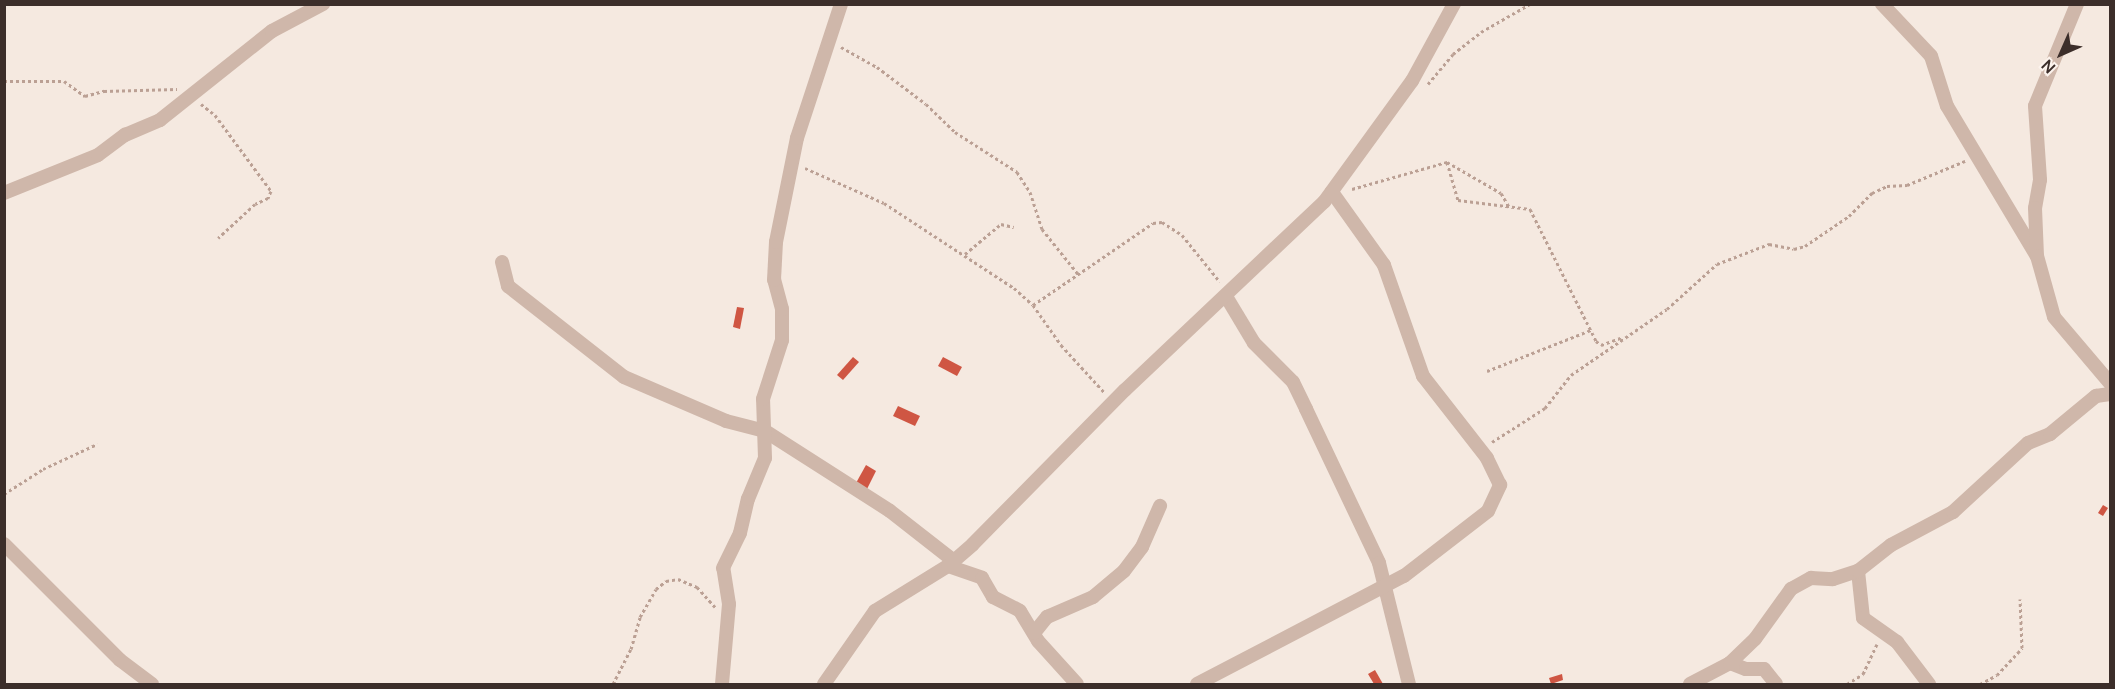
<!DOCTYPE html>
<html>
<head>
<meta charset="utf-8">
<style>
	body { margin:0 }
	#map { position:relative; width:2115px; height:689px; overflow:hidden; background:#f5e9e0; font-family:Manrope,sans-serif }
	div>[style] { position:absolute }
	.building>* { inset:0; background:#cf5643 }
	.path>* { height:3px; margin-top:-1.5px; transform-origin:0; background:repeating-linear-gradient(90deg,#bba094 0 3px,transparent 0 6px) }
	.street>* { height:14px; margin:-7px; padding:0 7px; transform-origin:7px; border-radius:7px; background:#cfb7aa }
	span { translate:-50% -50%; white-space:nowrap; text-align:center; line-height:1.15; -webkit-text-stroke:5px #fcf3ed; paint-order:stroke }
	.frame { position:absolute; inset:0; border:6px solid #3c2e2a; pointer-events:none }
	.north { position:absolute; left:2031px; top:24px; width:60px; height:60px; -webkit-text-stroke:4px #fcf3ed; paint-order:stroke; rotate:225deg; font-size:16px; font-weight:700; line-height:24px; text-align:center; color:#3c2e2a }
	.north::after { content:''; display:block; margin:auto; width:21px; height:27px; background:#3c2e2a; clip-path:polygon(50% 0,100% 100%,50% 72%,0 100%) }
</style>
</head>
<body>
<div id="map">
	<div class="building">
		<i style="clip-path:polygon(737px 307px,744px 308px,740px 329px,733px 327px)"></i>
		<i style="clip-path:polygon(853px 357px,859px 362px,843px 380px,837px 375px)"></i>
		<i style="clip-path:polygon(943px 357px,962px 367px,957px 376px,938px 366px)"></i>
		<i style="clip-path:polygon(898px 406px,920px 416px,915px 426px,893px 416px)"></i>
		<i style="clip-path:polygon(866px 465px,876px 471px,867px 489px,856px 483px)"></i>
		<i style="clip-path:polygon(2103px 505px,2108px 508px,2103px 516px,2098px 513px)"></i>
		<i style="clip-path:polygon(1375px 670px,1383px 684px,1374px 684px,1368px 674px)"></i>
		<i style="clip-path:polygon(1562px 674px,1563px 680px,1551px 684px,1549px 678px)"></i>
	</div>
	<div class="path">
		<i style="left:841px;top:47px;width:41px;rotate:29.1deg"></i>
		<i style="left:877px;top:67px;width:61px;rotate:37.1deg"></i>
		<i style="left:926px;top:104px;width:40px;rotate:44deg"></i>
		<i style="left:955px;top:132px;width:74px;rotate:32.8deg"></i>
		<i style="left:1017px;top:172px;width:24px;rotate:57deg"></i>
		<i style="left:1030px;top:192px;width:39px;rotate:72deg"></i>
		<i style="left:1042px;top:229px;width:58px;rotate:51.3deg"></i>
		<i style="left:4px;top:81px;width:60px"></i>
		<i style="left:64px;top:81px;width:26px;rotate:36deg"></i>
		<i style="left:85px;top:96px;width:20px;rotate:-15deg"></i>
		<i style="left:104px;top:91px;width:73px;rotate:-1.6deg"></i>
		<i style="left:1428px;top:84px;width:39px;rotate:-50deg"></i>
		<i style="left:1453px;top:54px;width:36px;rotate:-38deg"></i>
		<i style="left:1481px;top:32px;width:56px;rotate:-29.7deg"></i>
		<i style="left:201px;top:104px;width:18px;rotate:38deg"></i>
		<i style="left:215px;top:115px;width:94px;rotate:53.6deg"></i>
		<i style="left:271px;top:191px;width:8px;rotate:113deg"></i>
		<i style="left:268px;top:198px;width:14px;rotate:155deg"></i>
		<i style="left:255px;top:204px;width:50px;rotate:137.4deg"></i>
		<i style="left:1447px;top:162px;width:40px;rotate:74deg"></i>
		<i style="left:1458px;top:200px;width:73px;rotate:7.1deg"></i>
		<i style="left:1530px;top:209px;width:148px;rotate:63.4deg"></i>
		<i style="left:1596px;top:341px;width:6px;rotate:39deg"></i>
		<i style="left:1601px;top:345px;width:23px;rotate:-20deg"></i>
		<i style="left:805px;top:168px;width:86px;rotate:23.9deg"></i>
		<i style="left:884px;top:203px;width:155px;rotate:33.2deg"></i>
		<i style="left:1014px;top:288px;width:25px;rotate:42deg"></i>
		<i style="left:1033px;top:305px;width:49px;rotate:55deg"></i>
		<i style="left:1061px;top:345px;width:64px;rotate:47.5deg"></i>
		<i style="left:1352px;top:189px;width:99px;rotate:-15.9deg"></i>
		<i style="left:1447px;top:162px;width:62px;rotate:29.9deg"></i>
		<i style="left:1501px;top:193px;width:16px;rotate:60deg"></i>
		<i style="left:965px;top:254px;width:47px;rotate:-39.8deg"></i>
		<i style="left:1001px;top:224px;width:13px;rotate:13deg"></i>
		<i style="left:1033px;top:305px;width:145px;rotate:-34.3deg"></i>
		<i style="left:1153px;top:223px;width:9px;rotate:-6deg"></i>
		<i style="left:1162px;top:222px;width:24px;rotate:33deg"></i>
		<i style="left:1182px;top:235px;width:60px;rotate:51deg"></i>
		<i style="left:1487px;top:371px;width:112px;rotate:-21.5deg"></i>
		<i style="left:1492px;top:442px;width:63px;rotate:-32.7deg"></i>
		<i style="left:1545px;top:408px;width:42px;rotate:-51.8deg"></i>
		<i style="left:1571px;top:375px;width:116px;rotate:-34.5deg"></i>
		<i style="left:1667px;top:309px;width:67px;rotate:-42deg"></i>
		<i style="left:1717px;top:264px;width:56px;rotate:-21deg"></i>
		<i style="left:1769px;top:244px;width:25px;rotate:11deg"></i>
		<i style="left:1794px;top:249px;width:11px;rotate:-15deg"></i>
		<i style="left:1805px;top:246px;width:53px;rotate:-34.3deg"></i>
		<i style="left:1849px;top:216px;width:33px;rotate:-45deg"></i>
		<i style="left:1872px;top:193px;width:17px;rotate:-25deg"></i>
		<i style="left:1887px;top:186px;width:20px;rotate:-3deg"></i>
		<i style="left:1907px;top:185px;width:63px;rotate:-22.5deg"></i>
		<i style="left:4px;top:494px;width:46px;rotate:-32.7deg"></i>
		<i style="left:43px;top:469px;width:60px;rotate:-24.8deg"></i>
		<i style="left:613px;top:684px;width:39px;rotate:-63deg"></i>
		<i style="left:631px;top:649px;width:33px;rotate:-74deg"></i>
		<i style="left:640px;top:617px;width:32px;rotate:-60deg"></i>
		<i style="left:656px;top:589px;width:13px;rotate:-39deg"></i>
		<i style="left:666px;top:581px;width:12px;rotate:-9deg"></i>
		<i style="left:678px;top:579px;width:21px;rotate:23deg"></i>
		<i style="left:697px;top:587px;width:27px;rotate:48deg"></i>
		<i style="left:1847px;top:684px;width:19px;rotate:-32deg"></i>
		<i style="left:1863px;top:674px;width:33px;rotate:-65deg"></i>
		<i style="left:1980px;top:684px;width:19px;rotate:-28deg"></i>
		<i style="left:1997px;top:675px;width:37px;rotate:-47deg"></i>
		<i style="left:2022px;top:648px;width:49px;rotate:-92.3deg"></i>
	</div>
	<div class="street">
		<i style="left:1882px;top:4px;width:71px;rotate:46.7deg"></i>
		<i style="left:1931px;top:56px;width:52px;rotate:72.3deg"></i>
		<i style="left:1947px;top:106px;width:174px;rotate:59.1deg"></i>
		<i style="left:2077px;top:4px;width:110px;rotate:112.4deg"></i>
		<i style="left:2035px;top:106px;width:74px;rotate:86.1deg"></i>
		<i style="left:2040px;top:180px;width:28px;rotate:100deg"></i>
		<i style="left:2035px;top:208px;width:48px;rotate:87.6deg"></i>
		<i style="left:2037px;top:256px;width:63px;rotate:74.4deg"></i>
		<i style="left:2054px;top:317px;width:87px;rotate:49.7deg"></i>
		<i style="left:4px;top:193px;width:101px;rotate:-22deg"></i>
		<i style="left:98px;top:155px;width:34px;rotate:-37deg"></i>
		<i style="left:125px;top:135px;width:38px;rotate:-23deg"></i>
		<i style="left:160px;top:120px;width:143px;rotate:-38.5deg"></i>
		<i style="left:272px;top:31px;width:58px;rotate:-27.9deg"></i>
		<i style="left:502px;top:262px;width:25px;rotate:76deg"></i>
		<i style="left:508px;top:286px;width:147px;rotate:38.1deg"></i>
		<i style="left:624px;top:377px;width:111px;rotate:23.3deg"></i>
		<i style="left:726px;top:421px;width:40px;rotate:14.4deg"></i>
		<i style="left:765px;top:431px;width:148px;rotate:32.6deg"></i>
		<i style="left:890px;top:511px;width:81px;rotate:38deg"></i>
		<i style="left:1227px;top:298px;width:52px;rotate:59deg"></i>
		<i style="left:1254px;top:343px;width:55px;rotate:45deg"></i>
		<i style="left:1293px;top:382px;width:30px;rotate:64deg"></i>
		<i style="left:1306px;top:409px;width:170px;rotate:64.6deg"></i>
		<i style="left:1379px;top:563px;width:125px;rotate:76.1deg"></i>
		<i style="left:4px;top:544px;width:164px;rotate:45deg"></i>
		<i style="left:120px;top:660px;width:40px;rotate:37deg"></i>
		<i style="left:948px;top:566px;width:36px;rotate:19deg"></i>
		<i style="left:982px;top:578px;width:22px;rotate:60deg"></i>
		<i style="left:993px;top:597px;width:30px;rotate:27deg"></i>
		<i style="left:1020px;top:611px;width:35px;rotate:59deg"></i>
		<i style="left:1038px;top:641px;width:58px;rotate:47.8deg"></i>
		<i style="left:1858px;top:571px;width:47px;rotate:83.9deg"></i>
		<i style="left:1863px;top:618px;width:42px;rotate:35.2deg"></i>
		<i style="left:1897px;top:642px;width:53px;rotate:52.7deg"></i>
		<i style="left:1034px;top:633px;width:21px;rotate:-51deg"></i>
		<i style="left:1047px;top:617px;width:50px;rotate:-23.5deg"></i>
		<i style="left:1093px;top:597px;width:40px;rotate:-40deg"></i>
		<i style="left:1124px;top:571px;width:30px;rotate:-53deg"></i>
		<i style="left:1142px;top:547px;width:45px;rotate:-66.3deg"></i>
		<i style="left:1730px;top:663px;width:17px;rotate:21deg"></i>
		<i style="left:1746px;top:669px;width:18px"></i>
		<i style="left:1764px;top:669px;width:19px;rotate:51deg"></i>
		<i style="left:722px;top:684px;width:80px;rotate:-85deg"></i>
		<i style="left:729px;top:604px;width:36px;rotate:-99deg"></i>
		<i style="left:723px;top:568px;width:39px;rotate:-64deg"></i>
		<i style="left:740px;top:533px;width:35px;rotate:-77deg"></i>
		<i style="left:748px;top:499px;width:44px;rotate:-67.5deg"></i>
		<i style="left:765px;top:458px;width:59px;rotate:-91.9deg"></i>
		<i style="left:763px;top:399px;width:62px;rotate:-72.1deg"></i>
		<i style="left:782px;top:340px;width:31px;rotate:-90deg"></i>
		<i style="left:782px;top:309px;width:30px;rotate:-105deg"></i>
		<i style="left:774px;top:280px;width:38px;rotate:-87deg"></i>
		<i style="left:776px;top:242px;width:106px;rotate:-78.6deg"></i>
		<i style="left:797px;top:138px;width:141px;rotate:-71.8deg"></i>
		<i style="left:824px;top:684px;width:89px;rotate:-55.1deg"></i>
		<i style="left:875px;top:611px;width:86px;rotate:-31.7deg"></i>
		<i style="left:948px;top:566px;width:33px;rotate:-41deg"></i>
		<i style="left:973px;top:544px;width:216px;rotate:-45.4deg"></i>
		<i style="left:1125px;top:390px;width:274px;rotate:-43.4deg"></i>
		<i style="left:1324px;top:202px;width:150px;rotate:-54deg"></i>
		<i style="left:1412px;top:81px;width:88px;rotate:-61.4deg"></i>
		<i style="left:1197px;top:684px;width:233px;rotate:-27.6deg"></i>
		<i style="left:1404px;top:576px;width:106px;rotate:-37.7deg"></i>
		<i style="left:1488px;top:511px;width:29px;rotate:-65deg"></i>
		<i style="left:1500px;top:485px;width:30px;rotate:-116deg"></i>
		<i style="left:1487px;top:458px;width:104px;rotate:-128deg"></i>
		<i style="left:1423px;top:376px;width:118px;rotate:-109.4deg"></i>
		<i style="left:1384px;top:265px;width:90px;rotate:-125.5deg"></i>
		<i style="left:1690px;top:684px;width:45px;rotate:-27.7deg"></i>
		<i style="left:1730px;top:663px;width:35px;rotate:-44deg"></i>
		<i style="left:1755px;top:639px;width:62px;rotate:-54.2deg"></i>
		<i style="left:1791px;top:589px;width:23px;rotate:-29deg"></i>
		<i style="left:1811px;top:578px;width:22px;rotate:3deg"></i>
		<i style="left:1833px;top:579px;width:26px;rotate:-18deg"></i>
		<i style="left:1858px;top:571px;width:42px;rotate:-38.2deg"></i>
		<i style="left:1891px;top:545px;width:70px;rotate:-28deg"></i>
		<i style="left:1953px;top:512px;width:102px;rotate:-42.6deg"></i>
		<i style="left:2028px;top:443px;width:24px;rotate:-22deg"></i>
		<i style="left:2050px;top:434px;width:60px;rotate:-39.6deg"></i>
		<i style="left:2096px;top:396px;width:14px;rotate:-8deg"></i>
	</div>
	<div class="frame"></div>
	<div class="north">N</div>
</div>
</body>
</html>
